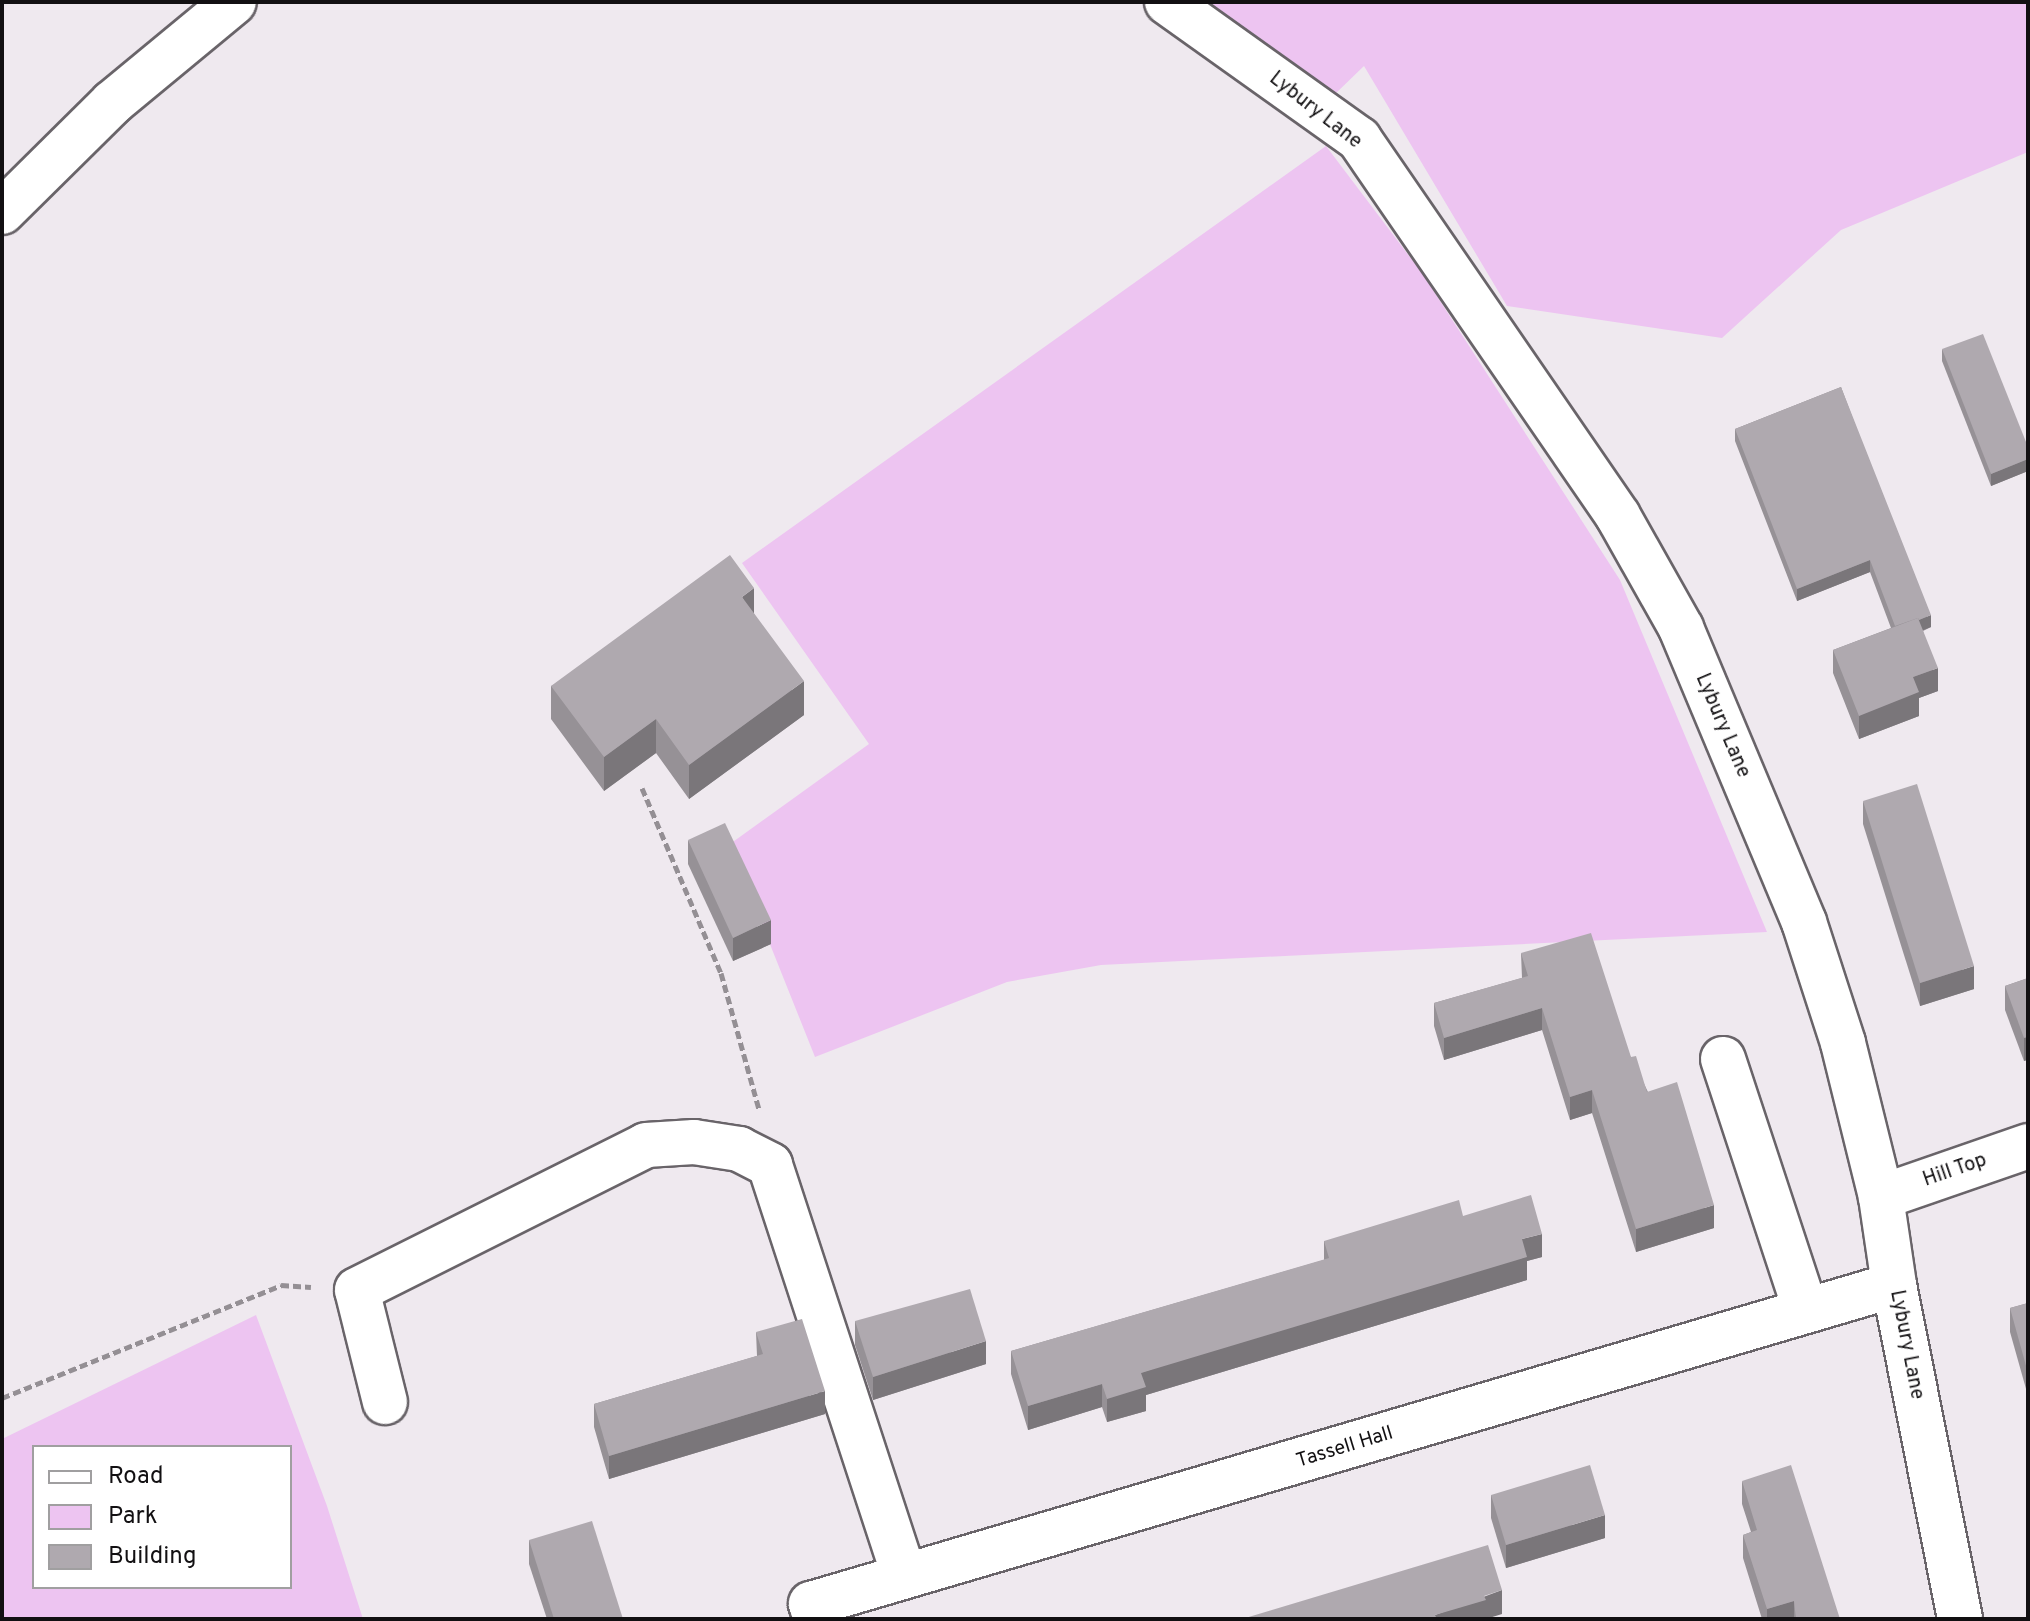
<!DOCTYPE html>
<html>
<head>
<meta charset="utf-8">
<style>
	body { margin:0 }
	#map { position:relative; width:2030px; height:1621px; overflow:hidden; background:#efe9ef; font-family:Overpass,sans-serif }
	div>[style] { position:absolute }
	.green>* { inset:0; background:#edc4f1 }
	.path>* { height:5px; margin-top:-2.5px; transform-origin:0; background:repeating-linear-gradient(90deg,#948f94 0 8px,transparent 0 12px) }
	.roads { filter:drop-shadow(2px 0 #696469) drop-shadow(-2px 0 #696469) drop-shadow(0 2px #696469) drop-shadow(0 -2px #696469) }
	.minor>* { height:44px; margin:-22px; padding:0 22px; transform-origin:22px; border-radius:22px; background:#fff }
	.wall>* { inset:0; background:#969196 }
	.shaded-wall>* { inset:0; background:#7a767a }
	.building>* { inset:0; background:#afa9af }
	span { translate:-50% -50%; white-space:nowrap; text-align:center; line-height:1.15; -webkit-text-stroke:6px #fff; paint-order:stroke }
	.street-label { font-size:20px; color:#121012 }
	.frame { position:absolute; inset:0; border:4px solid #121012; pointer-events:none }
	.legend { position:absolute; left:32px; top:1445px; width:260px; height:144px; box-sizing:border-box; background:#fff; border:2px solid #a09fa0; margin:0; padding:10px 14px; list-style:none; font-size:24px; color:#121012 }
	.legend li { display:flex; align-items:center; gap:16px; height:40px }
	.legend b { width:40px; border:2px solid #a09fa0 }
</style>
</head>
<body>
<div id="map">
	<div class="green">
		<i style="clip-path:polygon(1208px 2px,2028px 2px,2028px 152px,1841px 230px,1722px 338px,1507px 306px,1364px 66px,1334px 95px)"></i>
		<i style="clip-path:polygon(1326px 146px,1422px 273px,1620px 580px,1767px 932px,1101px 965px,1007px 982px,815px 1057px,730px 844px,869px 744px,742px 563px)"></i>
		<i style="clip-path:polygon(evenodd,256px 1315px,327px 1506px,363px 1619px,2px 1619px,2px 1439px,256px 1315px,290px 1447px,290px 1587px,34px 1587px,34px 1447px,290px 1447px)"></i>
	</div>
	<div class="path">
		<i style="left:642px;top:788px;width:201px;rotate:66.9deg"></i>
		<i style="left:721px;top:973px;width:141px;rotate:74.4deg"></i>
		<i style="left:2px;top:1398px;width:301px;rotate:-22deg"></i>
		<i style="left:281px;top:1285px;width:30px;rotate:4deg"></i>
	</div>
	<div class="roads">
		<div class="minor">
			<i style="left:1167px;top:2px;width:236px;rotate:35.5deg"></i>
			<i style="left:1359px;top:139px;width:457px;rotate:55.5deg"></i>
			<i style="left:1618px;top:516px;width:129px;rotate:60.6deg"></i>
			<i style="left:1681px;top:628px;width:319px;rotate:67.3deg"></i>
			<i style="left:1804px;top:922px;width:127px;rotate:72.1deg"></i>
			<i style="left:1843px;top:1043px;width:159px;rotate:76.1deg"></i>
			<i style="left:1881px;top:1197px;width:89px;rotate:81.6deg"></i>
			<i style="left:1894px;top:1285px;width:340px;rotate:78.8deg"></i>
			<i style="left:2px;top:212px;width:155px;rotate:-44.7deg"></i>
			<i style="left:112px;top:103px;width:158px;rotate:-39.6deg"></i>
			<i style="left:1723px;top:1059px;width:262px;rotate:71.8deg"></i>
			<i style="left:1881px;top:1197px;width:156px;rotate:-19.1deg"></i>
			<i style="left:385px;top:1402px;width:115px;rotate:-104deg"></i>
			<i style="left:357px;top:1290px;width:323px;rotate:-26.6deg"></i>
			<i style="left:646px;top:1145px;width:48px;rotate:-3.6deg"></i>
			<i style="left:694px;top:1142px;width:46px;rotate:8.8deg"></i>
			<i style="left:739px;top:1149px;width:35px;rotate:27deg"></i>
			<i style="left:770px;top:1165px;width:432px;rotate:71.9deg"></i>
			<i style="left:816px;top:1619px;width:16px;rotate:-108deg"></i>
			<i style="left:811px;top:1604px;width:1129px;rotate:-16.41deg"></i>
		</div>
	</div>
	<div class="wall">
		<i style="clip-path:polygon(1942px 349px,2028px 447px,2028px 471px,1991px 486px,1942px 361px)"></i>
		<i style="clip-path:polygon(1841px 387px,1931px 627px,1923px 631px,1938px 691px,1919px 698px,1919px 716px,1859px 739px,1833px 673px,1833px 650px,1891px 628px,1870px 572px,1797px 601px,1735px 441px,1735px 429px)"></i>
		<i style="clip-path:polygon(754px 614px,804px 715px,689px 799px,656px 753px,604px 791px,551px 719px,551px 686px)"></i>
		<i style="clip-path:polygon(1863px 801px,1974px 989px,1920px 1006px,1863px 824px)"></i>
		<i style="clip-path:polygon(688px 840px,771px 944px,733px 961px,688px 864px)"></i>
		<i style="clip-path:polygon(1521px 953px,1631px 1057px,1714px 1228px,1636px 1252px,1592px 1113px,1570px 1120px,1542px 1030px,1444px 1060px,1434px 1026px,1434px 1003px,1522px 978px)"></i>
		<i style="clip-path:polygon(2028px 978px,2024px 1061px,2005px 1010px,2005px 986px)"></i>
		<i style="clip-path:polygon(1324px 1241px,1542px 1257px,1527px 1261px,1527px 1280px,1146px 1395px,1146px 1411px,1107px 1422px,1102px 1407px,1028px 1430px,1011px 1374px,1011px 1351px,1324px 1260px)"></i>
		<i style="clip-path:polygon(2028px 1303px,2028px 1396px,2010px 1332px,2010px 1308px)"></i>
		<i style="clip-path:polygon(855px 1321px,986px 1364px,873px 1400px,855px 1345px)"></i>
		<i style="clip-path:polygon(756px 1332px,825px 1414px,609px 1479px,594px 1427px,594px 1404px,757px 1356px)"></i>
		<i style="clip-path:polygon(1742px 1481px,1840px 1619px,1762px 1619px,1743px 1558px,1743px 1535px,1751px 1532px,1742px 1504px)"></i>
		<i style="clip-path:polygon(1491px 1495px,1605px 1538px,1506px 1568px,1491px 1518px)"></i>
		<i style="clip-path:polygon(529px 1540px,623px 1619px,547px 1619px,529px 1564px)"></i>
	</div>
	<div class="shaded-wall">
		<i style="clip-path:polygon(2028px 459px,2028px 471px,1991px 486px,1991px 474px)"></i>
		<i style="clip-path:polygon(1870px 560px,1870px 572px,1797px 601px,1797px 589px)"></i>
		<i style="clip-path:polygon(754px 588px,754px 621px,742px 597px)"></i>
		<i style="clip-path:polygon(1931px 615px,1931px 627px,1896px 641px,1896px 629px)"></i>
		<i style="clip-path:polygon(1938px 668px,1938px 691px,1919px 698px,1919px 716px,1859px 739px,1859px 716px,1913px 677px)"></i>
		<i style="clip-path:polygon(804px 681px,804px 715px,689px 799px,689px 765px)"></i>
		<i style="clip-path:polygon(656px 719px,656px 753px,604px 791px,604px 757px)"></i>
		<i style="clip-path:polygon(771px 920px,771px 944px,733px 961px,733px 938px)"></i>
		<i style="clip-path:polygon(1974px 966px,1974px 989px,1920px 1006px,1920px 983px)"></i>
		<i style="clip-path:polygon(1542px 1008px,1542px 1030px,1444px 1060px,1444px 1038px)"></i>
		<i style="clip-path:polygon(2028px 1036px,2028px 1060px,2024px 1061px,2024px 1038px)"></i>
		<i style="clip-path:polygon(1592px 1090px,1592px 1113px,1570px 1120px,1570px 1097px)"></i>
		<i style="clip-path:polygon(1714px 1205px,1714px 1228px,1636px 1252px,1636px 1229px)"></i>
		<i style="clip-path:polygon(1542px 1234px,1542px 1257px,1527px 1261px,1527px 1280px,1146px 1395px,1146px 1411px,1107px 1422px,1107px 1399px,1141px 1373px,1522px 1239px)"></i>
		<i style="clip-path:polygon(986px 1341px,986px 1364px,873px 1400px,873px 1377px)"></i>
		<i style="clip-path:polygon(1102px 1384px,1102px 1407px,1028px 1430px,1028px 1406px)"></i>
		<i style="clip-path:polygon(825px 1391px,825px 1414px,609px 1479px,609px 1456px)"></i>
		<i style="clip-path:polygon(1605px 1515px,1605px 1538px,1506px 1568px,1506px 1545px)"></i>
		<i style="clip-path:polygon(1502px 1590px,1502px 1614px,1486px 1619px,1435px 1619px,1435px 1615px)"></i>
		<i style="clip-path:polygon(1794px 1601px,1794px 1619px,1767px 1619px,1767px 1609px)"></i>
	</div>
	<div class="building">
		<i style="clip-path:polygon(1983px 334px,2028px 447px,2028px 459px,1991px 474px,1942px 349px)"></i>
		<i style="clip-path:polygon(1841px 387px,1931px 615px,1919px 620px,1918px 618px,1895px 626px,1870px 560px,1797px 589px,1735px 429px)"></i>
		<i style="clip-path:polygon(730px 555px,754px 588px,742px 597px,804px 681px,689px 765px,656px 719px,604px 757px,551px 686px)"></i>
		<i style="clip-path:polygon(1918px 618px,1938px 668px,1913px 677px,1919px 692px,1859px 716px,1833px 650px)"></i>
		<i style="clip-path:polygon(1917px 784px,1974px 966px,1920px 983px,1863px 801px)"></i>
		<i style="clip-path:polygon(725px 823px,771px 920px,733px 938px,688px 840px)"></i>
		<i style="clip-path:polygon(1591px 933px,1631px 1057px,1636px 1056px,1647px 1092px,1677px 1082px,1714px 1205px,1636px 1229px,1592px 1090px,1570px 1097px,1542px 1008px,1444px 1038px,1434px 1003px,1528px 976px,1521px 953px)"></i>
		<i style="clip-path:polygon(2028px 978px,2028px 1036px,2024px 1038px,2005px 986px)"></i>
		<i style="clip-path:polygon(1531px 1195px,1542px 1234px,1522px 1239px,1527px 1257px,1141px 1373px,1146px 1387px,1107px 1399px,1102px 1384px,1028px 1406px,1011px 1351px,1329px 1258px,1324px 1241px,1459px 1200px,1463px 1216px)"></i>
		<i style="clip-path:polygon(970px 1289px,986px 1341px,873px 1377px,855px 1321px)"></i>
		<i style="clip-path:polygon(2028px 1303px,2028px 1373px,2010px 1308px)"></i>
		<i style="clip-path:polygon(802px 1319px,825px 1391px,609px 1456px,594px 1404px,763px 1354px,756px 1332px)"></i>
		<i style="clip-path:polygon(1590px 1465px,1605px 1515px,1506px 1545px,1491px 1495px)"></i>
		<i style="clip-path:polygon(1791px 1465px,1840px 1619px,1796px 1619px,1794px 1601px,1767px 1609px,1743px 1535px,1757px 1530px,1742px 1481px)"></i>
		<i style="clip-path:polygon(592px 1521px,623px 1619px,554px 1619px,529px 1540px)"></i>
		<i style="clip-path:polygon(1488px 1545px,1502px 1590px,1484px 1596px,1486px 1600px,1435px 1615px,1437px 1619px,1242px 1619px)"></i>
	</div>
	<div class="street-label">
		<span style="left:1315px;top:111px;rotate:38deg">Lybury Lane</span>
		<span style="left:1722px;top:726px;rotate:67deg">Lybury Lane</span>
		<span style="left:1955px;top:1171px;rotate:-19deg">Hill Top</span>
		<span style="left:1906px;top:1345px;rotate:79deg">Lybury Lane</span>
		<span style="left:1345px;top:1448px;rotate:-17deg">Tassell Hall</span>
	</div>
	<div class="frame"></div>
	<ul class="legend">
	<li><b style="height:10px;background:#fff"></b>Road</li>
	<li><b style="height:22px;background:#edc4f1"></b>Park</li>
	<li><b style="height:22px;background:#afa9af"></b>Building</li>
	</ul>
</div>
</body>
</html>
